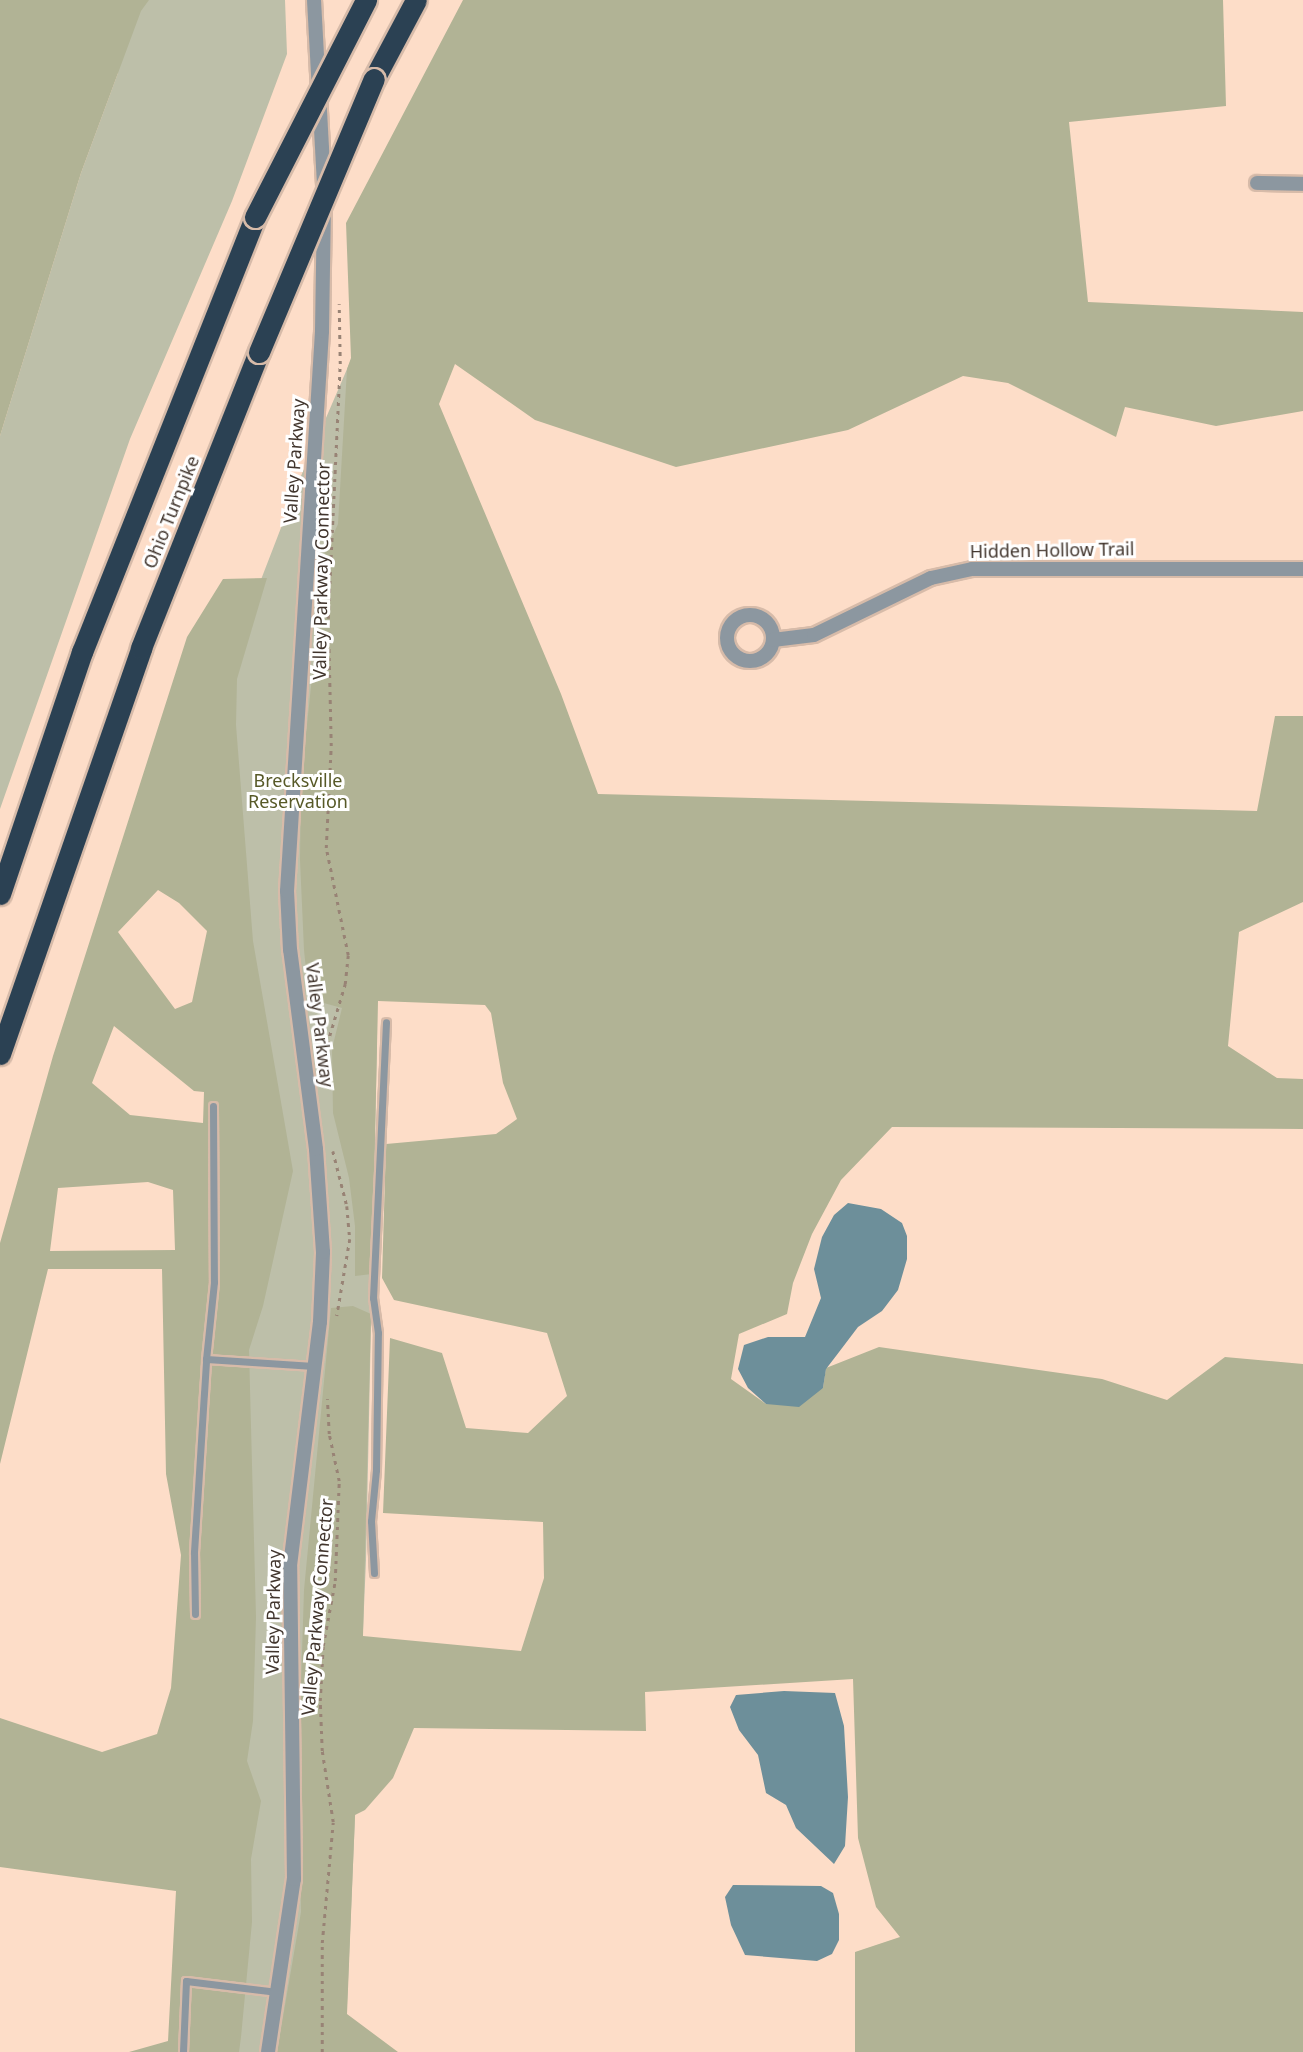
<!DOCTYPE html>
<html>
<head>
<meta charset="utf-8">
<style>
	body { margin:0 }
	#map { position:relative; width:1303px; height:2052px; overflow:hidden; background:#fdddc8; font-family:"Noto Sans",sans-serif }
	div>[style] { position:absolute }
	.green>* { inset:0; background:#bdbfa9 }
	.forest>* { inset:0; background:#b1b395 }
	.water>* { inset:0; background:#6d8f9a }
	.path>* { height:2.5px; margin-top:-1.25px; transform-origin:0; background:repeating-linear-gradient(90deg,#988375 0 3.5px,transparent 0 8.5px) }
	.roads { filter:drop-shadow(2px 0 #d7bba9) drop-shadow(-2px 0 #d7bba9) drop-shadow(0 2px #d7bba9) drop-shadow(0 -2px #d7bba9) }
	.service>* { height:7px; margin:-3.5px; padding:0 3.5px; transform-origin:3.5px; border-radius:3.5px; background:#8c97a0 }
	.minor>* { height:14px; margin:-7px; padding:0 7px; transform-origin:7px; border-radius:7px; background:#8c97a0 }
	.minor>.ring { margin:-7px; padding:0; box-sizing:content-box; background:none; border:14px solid #8c97a0; border-radius:50% }
	.tertiary>* { height:14px; margin:-7px; padding:0 7px; transform-origin:7px; border-radius:7px; background:#8c97a0 }
	.motorway>* { height:21px; margin:-10.5px; padding:0 10.5px; transform-origin:10.5px; border-radius:10.5px; background:#2b4153 }
	.bridges { filter:drop-shadow(2px 0 #d7bba9) drop-shadow(-2px 0 #d7bba9) drop-shadow(0 2px #d7bba9) drop-shadow(0 -2px #d7bba9) }
	.motorway-bridge>* { height:21px; margin:-10.5px; padding:0 10.5px; transform-origin:10.5px; border-radius:10.5px; background:#2b4153 }
	span { translate:-50% -50%; white-space:nowrap; text-align:center; line-height:1.15; -webkit-text-stroke:6px #fff; paint-order:stroke }
	.street-label { font-size:18px; color:#41352d }
	.park-label { font-size:18px; color:#575927 }
</style>
</head>
<body>
<div id="map">
	<div class="green">
		<i style="clip-path:polygon(0 0,285px 0,287px 54px,232px 201px,130px 439px,0 809px,0 436px,81px 173px,118px 73px)"></i>
		<i style="clip-path:polygon(381px 290px,377px 1042px,366px 1560px,345px 2052px,194px 2052px,227px 829px,228px 665px,301px 476px)"></i>
	</div>
	<div class="forest">
		<i style="clip-path:polygon(0 0,149px 0,141px 11px,81px 173px,0 436px)"></i>
		<i style="clip-path:polygon(463px 0,1223px 0,1226px 106px,1069px 122px,1088px 302px,1303px 312px,1303px 411px,1216px 426px,1125px 407px,1116px 437px,1008px 383px,963px 376px,848px 430px,676px 467px,535px 420px,455px 364px,439px 404px,561px 694px,598px 794px,1257px 811px,1275px 716px,1303px 716px,1303px 902px,1239px 932px,1228px 1046px,1277px 1078px,1303px 1079px,1303px 1129px,892px 1127px,841px 1180px,812px 1234px,793px 1283px,787px 1314px,739px 1334px,731px 1379px,766px 1404px,823px 1388px,826px 1368px,879px 1347px,1102px 1379px,1167px 1400px,1225px 1357px,1303px 1364px,1303px 2052px,855px 2052px,855px 1952px,900px 1937px,876px 1907px,858px 1838px,853px 1679px,645px 1692px,646px 1731px,414px 1728px,393px 1778px,365px 1810px,355px 1815px,347px 2014px,398px 2052px,277px 2052px,301px 1912px,299px 1747px,304px 1590px,331px 1308px,353px 1306px,371px 1314px,363px 1636px,521px 1651px,544px 1578px,543px 1522px,383px 1513px,390px 1338px,442px 1353px,466px 1428px,528px 1433px,567px 1396px,547px 1333px,394px 1300px,382px 1278px,386px 1144px,496px 1134px,517px 1119px,503px 1083px,491px 1013px,485px 1005px,378px 1001px,372px 1274px,355px 1276px,355px 1226px,349px 1178px,333px 1113px,332px 1049px,342px 1008px,309px 999px,304px 950px,300px 860px,301px 782px,325px 553px,338px 524px,347px 369px,351px 358px,346px 223px)"></i>
		<i style="clip-path:polygon(evenodd,267px 578px,237px 679px,236px 725px,253px 941px,293px 1171px,263px 1306px,249px 1350px,256px 1617px,253px 1721px,247px 1761px,261px 1801px,251px 1859px,252px 1922px,241px 2037px,239px 2052px,129px 2052px,168px 2041px,176px 1891px,0 1867px,0 1718px,102px 1752px,157px 1734px,171px 1688px,181px 1555px,166px 1474px,162px 1269px,48px 1269px,0 1464px,0 1243px,53px 1056px,187px 637px,223px 579px,267px 578px,158px 890px,179px 903px,207px 931px,192px 1002px,175px 1009px,118px 932px,158px 890px,267px 578px,114px 1026px,194px 1091px,204px 1092px,203px 1123px,130px 1115px,92px 1083px,114px 1026px,267px 578px,148px 1182px,173px 1190px,175px 1250px,50px 1251px,58px 1188px,148px 1182px)"></i>
	</div>
	<div class="water">
		<i style="clip-path:polygon(848px 1203px,881px 1209px,902px 1223px,907px 1236px,907px 1259px,898px 1290px,882px 1311px,858px 1327px,836px 1356px,826px 1369px,823px 1388px,799px 1407px,766px 1404px,748px 1388px,738px 1369px,744px 1345px,768px 1337px,805px 1337px,821px 1298px,814px 1269px,822px 1237px,834px 1215px)"></i>
		<i style="clip-path:polygon(784px 1691px,835px 1693px,844px 1726px,848px 1797px,845px 1846px,834px 1864px,796px 1828px,786px 1805px,766px 1793px,758px 1755px,739px 1730px,730px 1707px,736px 1695px)"></i>
		<i style="clip-path:polygon(733px 1885px,821px 1886px,833px 1893px,839px 1914px,839px 1940px,832px 1954px,817px 1961px,745px 1955px,731px 1925px,725px 1897px)"></i>
	</div>
	<div class="path">
		<i style="left:323px;top:1075px;width:31px;rotate:-83deg"></i>
		<i style="left:327px;top:1044px;width:63px;rotate:-73.3deg"></i>
		<i style="left:345px;top:984px;width:29px;rotate:-84deg"></i>
		<i style="left:348px;top:955px;width:109px;rotate:-101.6deg"></i>
		<i style="left:326px;top:848px;width:102px;rotate:-87.2deg"></i>
		<i style="left:331px;top:746px;width:128px;rotate:-91.3deg"></i>
		<i style="left:328px;top:618px;width:254px;rotate:-87.3deg"></i>
		<i style="left:340px;top:364px;width:60px;rotate:-91deg"></i>
		<i style="left:333px;top:1151px;width:57px;rotate:75.7deg"></i>
		<i style="left:347px;top:1206px;width:33px;rotate:85deg"></i>
		<i style="left:350px;top:1239px;width:78px;rotate:99.6deg"></i>
		<i style="left:322px;top:2052px;width:109px;rotate:-90deg"></i>
		<i style="left:322px;top:1943px;width:121px;rotate:-84.8deg"></i>
		<i style="left:333px;top:1822px;width:72px;rotate:-98.8deg"></i>
		<i style="left:322px;top:1751px;width:50px;rotate:-92.3deg"></i>
		<i style="left:320px;top:1701px;width:55px;rotate:-86.9deg"></i>
		<i style="left:323px;top:1646px;width:66px;rotate:-79.5deg"></i>
		<i style="left:335px;top:1581px;width:100px;rotate:-87.7deg"></i>
		<i style="left:339px;top:1481px;width:48px;rotate:-102deg"></i>
		<i style="left:329px;top:1434px;width:35px;rotate:-93deg"></i>
	</div>
	<div class="roads">
		<div class="service">
			<i style="left:213px;top:1106px;width:176px;rotate:89.7deg"></i>
			<i style="left:214px;top:1282px;width:77px;rotate:95.9deg"></i>
			<i style="left:206px;top:1359px;width:108px;rotate:3.7deg"></i>
			<i style="left:374px;top:1573px;width:52px;rotate:-93.3deg"></i>
			<i style="left:371px;top:1521px;width:51px;rotate:-84.4deg"></i>
			<i style="left:376px;top:1470px;width:137px;rotate:-89.2deg"></i>
			<i style="left:378px;top:1333px;width:35px;rotate:-98deg"></i>
			<i style="left:373px;top:1298px;width:276px;rotate:-87.3deg"></i>
			<i style="left:195px;top:1614px;width:62px;rotate:-90.9deg"></i>
			<i style="left:194px;top:1552px;width:193px;rotate:-86.4deg"></i>
			<i style="left:183px;top:2052px;width:71px;rotate:-87.6deg"></i>
			<i style="left:186px;top:1981px;width:92px;rotate:6.9deg"></i>
		</div>
		<div class="minor">
			<i style="left:1257px;top:183px;width:46px;rotate:1.2deg"></i>
			<i class="ring" style="left:727px;top:615px;width:32px;height:32px"></i>
			<i style="left:773px;top:640px;width:41px;rotate:-7deg"></i>
			<i style="left:814px;top:635px;width:130px;rotate:-26deg"></i>
			<i style="left:931px;top:578px;width:42px;rotate:-12.4deg"></i>
			<i style="left:972px;top:569px;width:331px"></i>
		</div>
		<div class="tertiary">
			<i style="left:314px;top:0;width:187px;rotate:86.9deg"></i>
			<i style="left:268px;top:2052px;width:175px;rotate:-81.5deg"></i>
			<i style="left:294px;top:1879px;width:313px;rotate:-90.7deg"></i>
			<i style="left:290px;top:1566px;width:246px;rotate:-83deg"></i>
			<i style="left:320px;top:1322px;width:70px;rotate:-87.5deg"></i>
			<i style="left:323px;top:1252px;width:103px;rotate:-93.9deg"></i>
			<i style="left:316px;top:1149px;width:201px;rotate:-97.4deg"></i>
			<i style="left:290px;top:950px;width:59px;rotate:-92.9deg"></i>
			<i style="left:287px;top:891px;width:561px;rotate:-86.42deg"></i>
			<i style="left:322px;top:331px;width:123px;rotate:-89.1deg"></i>
		</div>
		<div class="motorway">
			<i style="left:374px;top:79px;width:89px;rotate:-62deg"></i>
			<i style="left:0;top:894px;width:256px;rotate:-71.3deg"></i>
			<i style="left:82px;top:652px;width:468px;rotate:-68.3deg"></i>
			<i style="left:0;top:1054px;width:430px;rotate:-70.8deg"></i>
			<i style="left:141px;top:648px;width:319px;rotate:-68.3deg"></i>
		</div>
	</div>
	<div class="bridges">
		<div class="motorway-bridge">
			<i style="left:255px;top:217px;width:244px;rotate:-62.9deg"></i>
			<i style="left:259px;top:352px;width:296px;rotate:-67.2deg"></i>
		</div>
	</div>
	<div class="street-label">
		<span style="left:294px;top:461px;rotate:-86deg">Valley Parkway</span>
		<span style="left:171px;top:512px;rotate:-68deg">Ohio Turnpike</span>
		<span style="left:1052px;top:550px;rotate:-1deg">Hidden Hollow Trail</span>
		<span style="left:321px;top:571px;rotate:-89deg">Valley Parkway Connector</span>
		<span style="left:320px;top:1025px;rotate:83deg">Valley Parkway</span>
		<span style="left:317px;top:1607px;rotate:-85deg">Valley Parkway Connector</span>
		<span style="left:273px;top:1612px;rotate:-89deg">Valley Parkway</span>
	</div>
	<div class="park-label">
		<span style="left:298px;top:791px">Brecksville<br>Reservation</span>
	</div>
</div>
</body>
</html>
